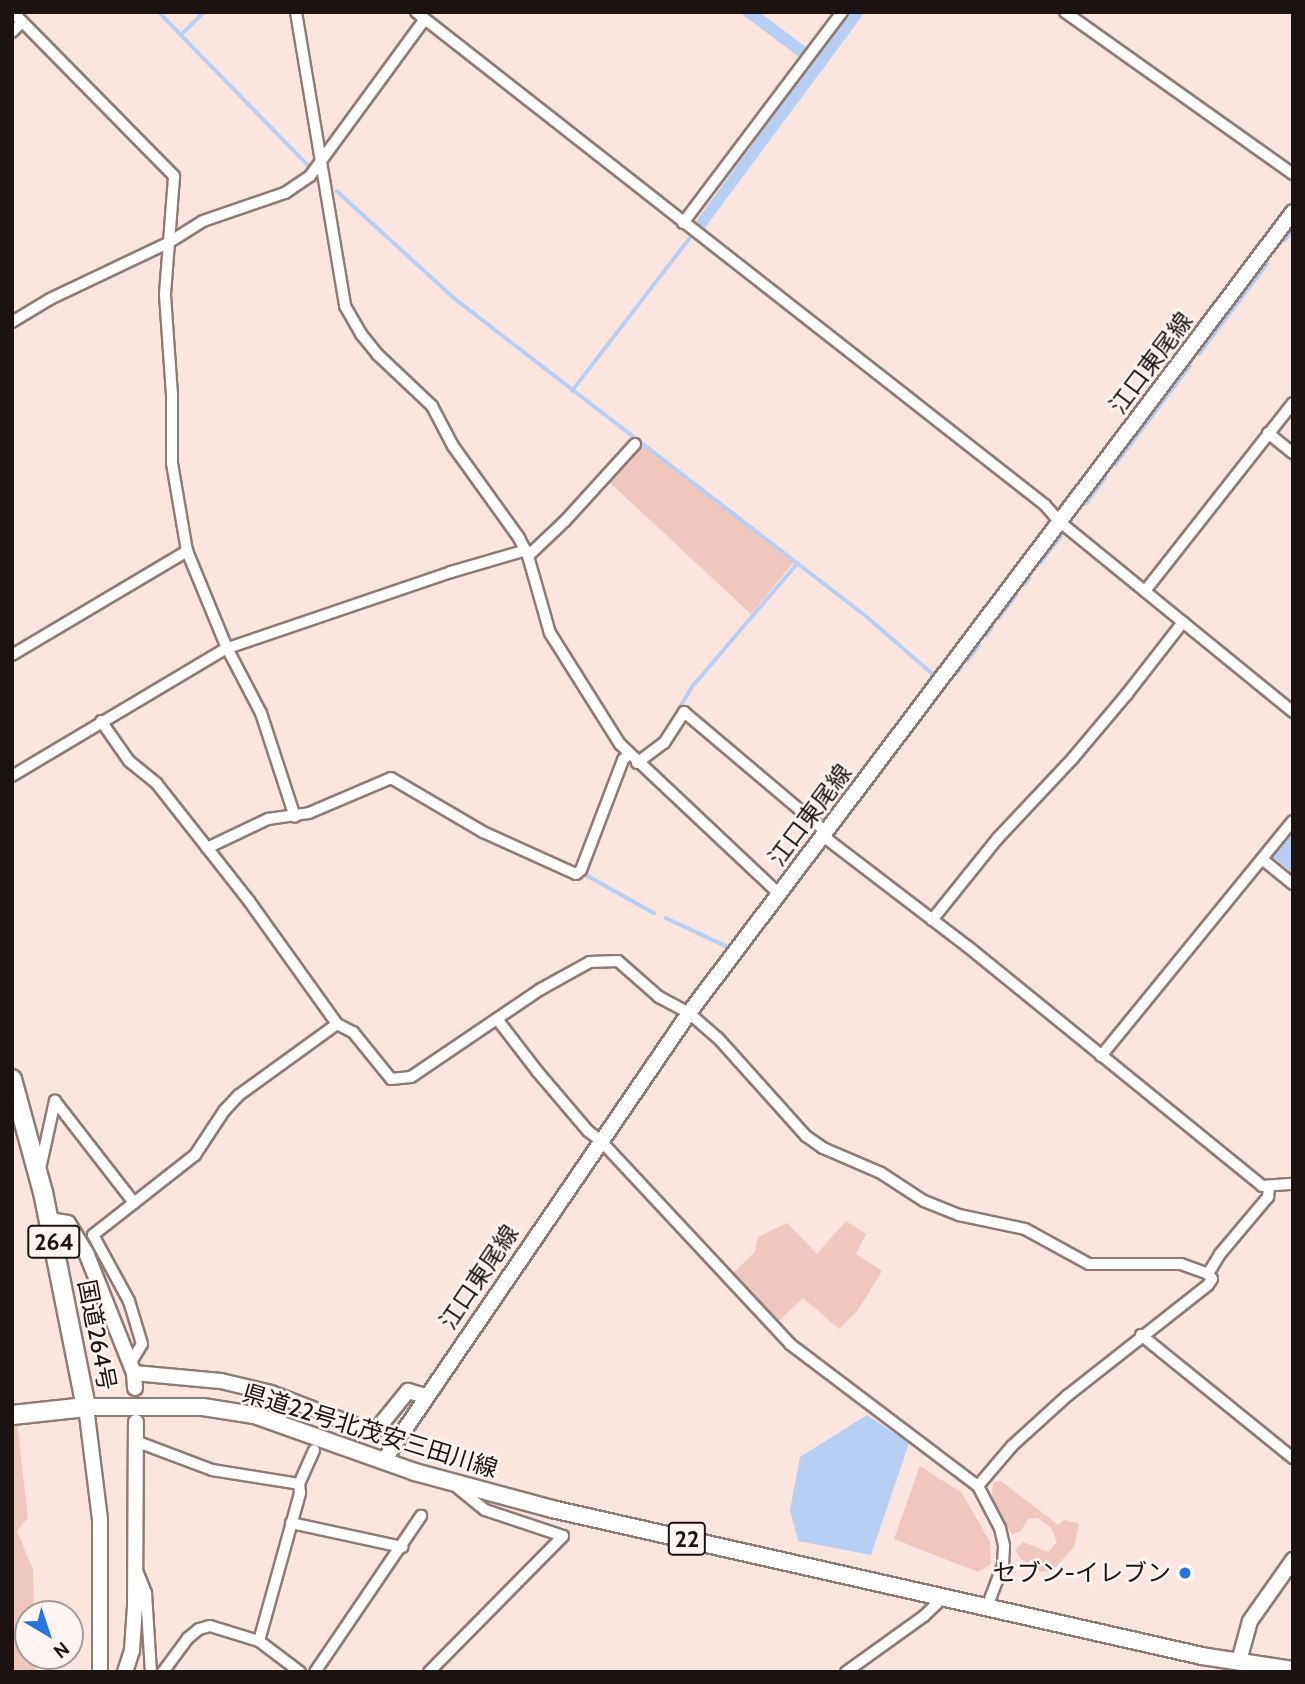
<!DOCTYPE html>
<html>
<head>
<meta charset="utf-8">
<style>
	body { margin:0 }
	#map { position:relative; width:1305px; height:1684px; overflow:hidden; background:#fce5df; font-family:Cabin,"Noto Sans JP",sans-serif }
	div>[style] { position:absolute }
	.green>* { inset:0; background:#f0c7bd }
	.water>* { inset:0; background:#b7cff3 }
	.stream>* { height:3.5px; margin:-1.75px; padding:0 1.75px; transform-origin:1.75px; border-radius:1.75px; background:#b7cff3 }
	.roads { filter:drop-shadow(2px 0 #8f7b76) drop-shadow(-2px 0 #8f7b76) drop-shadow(0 2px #8f7b76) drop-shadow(0 -2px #8f7b76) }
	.street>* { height:10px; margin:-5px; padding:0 5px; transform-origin:5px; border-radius:5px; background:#fff }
	.secondary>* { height:14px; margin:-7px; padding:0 7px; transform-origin:7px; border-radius:7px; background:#fff }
	.primary>* { height:16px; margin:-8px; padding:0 8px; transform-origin:8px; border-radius:8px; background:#fff }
	.highway>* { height:18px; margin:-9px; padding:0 9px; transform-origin:9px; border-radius:9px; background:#fff }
	.dots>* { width:19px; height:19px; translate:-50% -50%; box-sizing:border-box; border:4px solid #fff5f3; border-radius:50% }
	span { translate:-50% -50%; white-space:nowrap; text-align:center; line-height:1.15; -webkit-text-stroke:5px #fff5f3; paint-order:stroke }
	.shield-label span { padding:2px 5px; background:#fff5f3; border:2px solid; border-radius:5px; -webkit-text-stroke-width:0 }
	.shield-label { font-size:23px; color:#1b1311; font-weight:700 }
	.street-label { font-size:24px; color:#1b1311 }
	.poi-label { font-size:24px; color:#1b1311 }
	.right { translate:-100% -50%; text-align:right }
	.frame { position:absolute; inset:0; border:14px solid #1b1311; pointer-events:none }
	.north { position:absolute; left:14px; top:1600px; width:70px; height:70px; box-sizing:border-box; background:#fff5f3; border:2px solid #a49b99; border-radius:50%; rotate:141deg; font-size:19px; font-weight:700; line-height:28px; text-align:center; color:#1b1311 }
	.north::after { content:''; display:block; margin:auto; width:24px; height:32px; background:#2674df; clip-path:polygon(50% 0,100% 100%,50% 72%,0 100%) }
</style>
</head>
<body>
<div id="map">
	<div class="green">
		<i style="clip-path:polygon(642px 445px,794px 562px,751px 614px,609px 482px)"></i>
		<i style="clip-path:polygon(846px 1221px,866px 1234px,856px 1254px,882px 1271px,858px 1310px,839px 1329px,803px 1298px,776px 1324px,732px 1274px,755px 1252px,758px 1237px,787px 1223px,817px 1254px)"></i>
		<i style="clip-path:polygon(12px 1380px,28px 1518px,17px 1531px,33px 1570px,34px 1614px,28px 1614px,28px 1656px,35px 1656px,36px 1672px,12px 1672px)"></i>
		<i style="clip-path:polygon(920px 1466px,962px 1493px,990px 1542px,991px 1564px,978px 1572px,894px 1539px)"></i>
		<i style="clip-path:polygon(1001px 1481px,1058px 1525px,1064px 1520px,1079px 1524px,1074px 1547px,1053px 1570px,1041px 1572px,1022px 1560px,1015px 1550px,1023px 1542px,1048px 1552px,1057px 1542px,1051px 1528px,1038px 1518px,1028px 1519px,1021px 1531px,1012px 1534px,1003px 1524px,992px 1496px,993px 1482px)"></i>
	</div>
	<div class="water">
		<i style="clip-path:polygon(739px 12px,759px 12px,806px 47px,799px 57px)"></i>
		<i style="clip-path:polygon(849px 12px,865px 12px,704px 229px,695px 223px)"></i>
		<i style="clip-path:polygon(1293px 830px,1291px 854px,1293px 873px,1271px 856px)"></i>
		<i style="clip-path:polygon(867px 1415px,909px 1443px,871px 1555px,798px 1541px,790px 1510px,800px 1457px)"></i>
	</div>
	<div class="stream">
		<i style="left:159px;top:12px;width:32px;rotate:46deg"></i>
		<i style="left:181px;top:35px;width:33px;rotate:-45deg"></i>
		<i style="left:181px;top:35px;width:185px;rotate:45.7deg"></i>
		<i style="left:337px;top:191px;width:159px;rotate:42.4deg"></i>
		<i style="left:454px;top:298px;width:520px;rotate:37.66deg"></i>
		<i style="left:866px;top:616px;width:90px;rotate:40.9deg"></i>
		<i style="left:1284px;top:241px;width:14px;rotate:-51deg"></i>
		<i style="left:1199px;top:354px;width:113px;rotate:-52.9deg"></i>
		<i style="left:572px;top:391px;width:192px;rotate:-52.4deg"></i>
		<i style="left:1115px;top:465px;width:124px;rotate:-52.9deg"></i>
		<i style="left:1086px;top:504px;width:32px;rotate:-54deg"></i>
		<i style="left:1040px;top:563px;width:34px;rotate:-52deg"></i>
		<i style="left:1025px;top:584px;width:7px;rotate:-56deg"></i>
		<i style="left:998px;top:619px;width:30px;rotate:-53deg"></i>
		<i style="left:986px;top:636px;width:11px;rotate:-56deg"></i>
		<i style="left:967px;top:661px;width:20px;rotate:-53deg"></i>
		<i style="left:956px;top:674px;width:8px;rotate:-50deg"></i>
		<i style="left:667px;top:729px;width:49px;rotate:-59.2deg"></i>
		<i style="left:692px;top:687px;width:162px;rotate:-49.5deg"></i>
		<i style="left:636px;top:756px;width:16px;rotate:-35deg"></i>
		<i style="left:617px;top:790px;width:90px;rotate:110deg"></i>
		<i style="left:586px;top:875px;width:78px;rotate:29.2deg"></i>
		<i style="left:666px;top:918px;width:66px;rotate:25deg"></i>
	</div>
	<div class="roads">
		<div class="street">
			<i style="left:296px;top:12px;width:298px;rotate:80.5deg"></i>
			<i style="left:345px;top:306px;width:32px;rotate:60deg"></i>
			<i style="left:361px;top:334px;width:26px;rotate:51deg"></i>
			<i style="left:377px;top:354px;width:76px;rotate:43.4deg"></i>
			<i style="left:432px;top:406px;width:45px;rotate:62.3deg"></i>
			<i style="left:453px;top:446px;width:113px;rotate:54.3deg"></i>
			<i style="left:519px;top:538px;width:20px;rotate:63deg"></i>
			<i style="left:528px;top:556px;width:80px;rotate:74.1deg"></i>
			<i style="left:550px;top:633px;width:131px;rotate:57.8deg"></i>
			<i style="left:620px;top:744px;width:219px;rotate:43.3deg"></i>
			<i style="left:416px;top:12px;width:799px;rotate:38.09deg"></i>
			<i style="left:1045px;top:505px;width:23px;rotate:49deg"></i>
			<i style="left:1060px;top:522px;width:301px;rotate:39.2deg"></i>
			<i style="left:1065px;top:12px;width:280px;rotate:35.4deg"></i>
			<i style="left:12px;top:32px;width:14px;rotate:-45deg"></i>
			<i style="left:683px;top:223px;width:264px;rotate:-53deg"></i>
			<i style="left:12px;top:322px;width:44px;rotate:-31.2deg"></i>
			<i style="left:50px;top:299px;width:131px;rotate:-25.4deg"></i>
			<i style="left:168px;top:243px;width:41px;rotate:-32.2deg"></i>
			<i style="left:203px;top:221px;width:87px;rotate:-18.9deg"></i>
			<i style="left:285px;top:193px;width:30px;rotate:-34deg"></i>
			<i style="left:310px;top:176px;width:193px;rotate:-53.8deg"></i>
			<i style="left:1268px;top:433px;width:32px;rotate:39deg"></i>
			<i style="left:187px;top:551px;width:105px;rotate:67.6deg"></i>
			<i style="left:227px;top:648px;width:73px;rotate:62.4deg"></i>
			<i style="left:261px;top:713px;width:109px;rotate:71.9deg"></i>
			<i style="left:528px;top:556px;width:51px;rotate:-43.4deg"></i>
			<i style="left:565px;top:521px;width:104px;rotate:-47.7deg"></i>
			<i style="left:1145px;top:591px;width:239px;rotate:-51.8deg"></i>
			<i style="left:12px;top:655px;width:204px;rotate:-30.7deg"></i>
			<i style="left:187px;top:551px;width:89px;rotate:-99.7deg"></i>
			<i style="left:172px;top:463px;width:68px;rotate:-90deg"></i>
			<i style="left:172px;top:395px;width:101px;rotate:-94deg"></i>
			<i style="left:165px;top:294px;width:118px;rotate:-85.6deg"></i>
			<i style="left:174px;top:176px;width:230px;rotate:-134.5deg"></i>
			<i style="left:101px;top:721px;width:49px;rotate:55deg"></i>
			<i style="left:129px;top:761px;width:36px;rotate:39deg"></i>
			<i style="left:157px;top:784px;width:149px;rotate:51.8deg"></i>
			<i style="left:249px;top:901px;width:151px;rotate:54.4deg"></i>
			<i style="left:337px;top:1024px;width:18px;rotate:27deg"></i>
			<i style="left:353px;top:1032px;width:60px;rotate:51deg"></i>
			<i style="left:391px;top:1079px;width:20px;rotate:-6deg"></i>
			<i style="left:411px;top:1077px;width:157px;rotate:-34.1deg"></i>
			<i style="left:541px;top:989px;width:56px;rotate:-28.9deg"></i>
			<i style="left:590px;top:962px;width:28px;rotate:-2deg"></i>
			<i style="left:618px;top:961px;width:55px;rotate:41.3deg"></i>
			<i style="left:659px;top:997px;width:34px;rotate:28deg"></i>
			<i style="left:689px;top:1013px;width:38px;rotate:41deg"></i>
			<i style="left:718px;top:1038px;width:132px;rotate:48.1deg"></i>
			<i style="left:806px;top:1136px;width:21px;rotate:35deg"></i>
			<i style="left:823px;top:1148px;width:63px;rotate:23.3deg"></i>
			<i style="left:881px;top:1173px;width:51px;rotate:33.1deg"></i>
			<i style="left:924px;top:1201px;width:38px;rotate:22deg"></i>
			<i style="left:959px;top:1215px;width:67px;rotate:12deg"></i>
			<i style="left:1025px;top:1229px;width:73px;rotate:28.7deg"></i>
			<i style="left:1089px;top:1264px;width:92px"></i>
			<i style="left:1181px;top:1264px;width:29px;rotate:20deg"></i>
			<i style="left:1208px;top:1274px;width:6px;rotate:51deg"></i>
			<i style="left:1212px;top:1279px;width:7px;rotate:124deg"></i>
			<i style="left:1208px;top:1285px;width:178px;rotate:141.8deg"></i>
			<i style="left:1068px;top:1395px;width:76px;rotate:137.7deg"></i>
			<i style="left:1012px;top:1446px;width:52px;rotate:130.4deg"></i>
			<i style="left:637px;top:763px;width:34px;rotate:-37deg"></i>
			<i style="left:664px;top:743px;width:37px;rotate:-57deg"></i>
			<i style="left:684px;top:712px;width:186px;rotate:40.2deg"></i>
			<i style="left:12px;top:776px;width:248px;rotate:-30.8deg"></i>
			<i style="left:225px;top:649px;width:239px;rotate:-18.8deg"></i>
			<i style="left:451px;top:572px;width:78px;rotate:-16.3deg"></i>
			<i style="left:823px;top:836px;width:181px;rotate:37.4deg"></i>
			<i style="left:967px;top:946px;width:380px;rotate:39.1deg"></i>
			<i style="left:1262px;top:1186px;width:31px;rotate:-4deg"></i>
			<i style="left:207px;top:848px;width:68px;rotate:-25.4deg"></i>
			<i style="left:268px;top:819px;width:41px;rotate:-8.3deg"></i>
			<i style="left:309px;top:813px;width:89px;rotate:-23.1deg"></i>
			<i style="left:391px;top:778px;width:107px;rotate:30.4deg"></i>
			<i style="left:483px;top:832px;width:102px;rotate:24.3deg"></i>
			<i style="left:576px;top:874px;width:6px;rotate:-39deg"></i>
			<i style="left:581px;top:870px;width:118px;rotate:-69.1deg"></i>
			<i style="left:623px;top:760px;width:8px;rotate:-50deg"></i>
			<i style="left:1262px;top:859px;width:40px;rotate:39deg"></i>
			<i style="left:932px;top:920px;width:105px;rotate:-51.2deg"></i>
			<i style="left:998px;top:838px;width:110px;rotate:-46.8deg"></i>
			<i style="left:1073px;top:758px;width:84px;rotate:-49.8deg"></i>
			<i style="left:1127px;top:694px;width:91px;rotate:-52.1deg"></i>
			<i style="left:497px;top:1019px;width:66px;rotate:52.4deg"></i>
			<i style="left:537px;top:1071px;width:79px;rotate:49.6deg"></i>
			<i style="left:588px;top:1131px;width:15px;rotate:37deg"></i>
			<i style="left:600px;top:1140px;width:279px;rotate:47deg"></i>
			<i style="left:790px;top:1344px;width:236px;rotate:37.1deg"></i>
			<i style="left:978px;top:1486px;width:47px;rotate:62.4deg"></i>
			<i style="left:1000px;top:1528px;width:18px;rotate:77deg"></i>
			<i style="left:1004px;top:1546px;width:19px;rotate:93deg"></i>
			<i style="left:1003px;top:1565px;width:45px;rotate:110.9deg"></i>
			<i style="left:1101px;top:1056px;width:303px;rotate:-50.8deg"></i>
			<i style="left:55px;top:1101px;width:129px;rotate:52.2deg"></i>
			<i style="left:40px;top:1169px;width:70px;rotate:-77.6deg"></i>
			<i style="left:1208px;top:1274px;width:23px;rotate:-59deg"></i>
			<i style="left:1220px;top:1254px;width:75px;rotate:-49.9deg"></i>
			<i style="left:1268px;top:1197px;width:10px;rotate:-84deg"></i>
			<i style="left:1141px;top:1335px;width:196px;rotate:39deg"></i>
			<i style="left:130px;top:1364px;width:23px;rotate:-59deg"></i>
			<i style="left:142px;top:1344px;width:45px;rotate:-106.8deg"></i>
			<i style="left:129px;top:1301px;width:75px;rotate:-118.6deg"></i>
			<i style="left:93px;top:1235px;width:130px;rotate:-38.1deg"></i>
			<i style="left:195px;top:1155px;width:53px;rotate:-56.6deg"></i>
			<i style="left:224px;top:1111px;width:22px;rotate:-47deg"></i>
			<i style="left:239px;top:1095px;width:121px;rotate:-35.9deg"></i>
			<i style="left:138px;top:1442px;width:79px;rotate:20.7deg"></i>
			<i style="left:212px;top:1470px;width:88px;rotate:9.1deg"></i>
			<i style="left:291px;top:1523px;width:114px;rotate:12.2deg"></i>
			<i style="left:138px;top:1573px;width:22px;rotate:68deg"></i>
			<i style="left:146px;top:1593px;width:79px;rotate:86.4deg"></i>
			<i style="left:163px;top:1672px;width:42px;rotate:-53.7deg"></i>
			<i style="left:188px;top:1638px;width:14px;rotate:-39deg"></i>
			<i style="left:199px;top:1629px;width:11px;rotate:-15deg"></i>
			<i style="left:210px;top:1626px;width:51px;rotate:17deg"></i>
			<i style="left:300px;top:1672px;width:51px;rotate:-142.9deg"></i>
			<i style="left:259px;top:1641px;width:154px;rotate:-74.5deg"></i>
			<i style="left:300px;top:1493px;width:9px;rotate:-96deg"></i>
			<i style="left:299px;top:1484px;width:37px;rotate:-66deg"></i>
			<i style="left:315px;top:1672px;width:189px;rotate:-55.8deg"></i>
			<i style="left:429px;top:1672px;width:191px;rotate:-45.4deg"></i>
			<i style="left:563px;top:1536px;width:82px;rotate:-161.6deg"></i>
			<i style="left:485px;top:1510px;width:38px;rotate:-141deg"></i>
			<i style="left:846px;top:1672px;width:96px;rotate:-35.7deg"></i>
			<i style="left:924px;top:1616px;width:28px;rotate:-44deg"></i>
		</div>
		<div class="secondary">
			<i style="left:49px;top:1220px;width:19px;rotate:9deg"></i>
			<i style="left:68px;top:1223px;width:37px;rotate:59deg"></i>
			<i style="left:87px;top:1255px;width:127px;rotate:68.3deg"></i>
			<i style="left:134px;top:1373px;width:15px;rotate:86deg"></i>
			<i style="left:134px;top:1373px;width:87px;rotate:5.3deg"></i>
			<i style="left:221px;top:1381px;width:51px;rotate:13.5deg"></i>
			<i style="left:271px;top:1393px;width:106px;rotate:21deg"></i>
			<i style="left:370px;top:1431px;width:9px;rotate:-21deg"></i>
			<i style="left:378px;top:1428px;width:48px;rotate:-51deg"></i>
			<i style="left:408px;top:1391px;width:19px;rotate:16deg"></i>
			<i style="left:86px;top:1407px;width:113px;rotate:82.9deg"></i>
			<i style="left:100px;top:1519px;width:153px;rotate:90deg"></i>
			<i style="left:384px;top:1460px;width:541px;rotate:-55.69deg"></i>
			<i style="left:689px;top:1013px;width:1003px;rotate:-52.98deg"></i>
			<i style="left:1239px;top:1661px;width:41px;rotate:-74.6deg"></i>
			<i style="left:1250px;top:1621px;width:75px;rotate:-54.8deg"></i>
			<i style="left:125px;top:1672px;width:23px;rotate:-72deg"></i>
			<i style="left:132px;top:1650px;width:44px;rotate:-86.1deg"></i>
			<i style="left:135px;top:1606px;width:184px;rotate:-89.7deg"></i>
		</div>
		<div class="primary">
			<i style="left:86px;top:1407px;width:117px"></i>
			<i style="left:203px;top:1407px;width:52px;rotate:8.9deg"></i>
			<i style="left:254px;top:1415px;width:171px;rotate:19.5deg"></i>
			<i style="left:415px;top:1472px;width:142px;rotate:15.1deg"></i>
			<i style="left:552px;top:1509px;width:666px;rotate:12.74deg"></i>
			<i style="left:1202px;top:1656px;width:92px;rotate:8.7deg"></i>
		</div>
		<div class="highway">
			<i style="left:12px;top:1079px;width:117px;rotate:74.7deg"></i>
			<i style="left:43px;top:1192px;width:219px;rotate:78.7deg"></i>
			<i style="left:86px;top:1407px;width:74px;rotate:173.8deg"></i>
		</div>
	</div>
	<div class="dots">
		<i style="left:1185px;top:1573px;background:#2674df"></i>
	</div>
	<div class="shield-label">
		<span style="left:54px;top:1242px">264</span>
		<span style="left:687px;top:1539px">22</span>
	</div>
	<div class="street-label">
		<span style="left:1151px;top:363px;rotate:-53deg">江口東尾線</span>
		<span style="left:810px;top:815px;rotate:-53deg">江口東尾線</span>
		<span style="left:479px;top:1277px;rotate:-56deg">江口東尾線</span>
		<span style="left:97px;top:1335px;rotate:79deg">国道264号</span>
		<span style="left:370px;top:1431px;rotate:17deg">県道22号北茂安三田川線</span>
	</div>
	<div class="poi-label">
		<span class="right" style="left:1171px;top:1573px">セブン-イレブン</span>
	</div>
	<div class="frame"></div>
	<div class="north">N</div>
</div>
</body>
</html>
